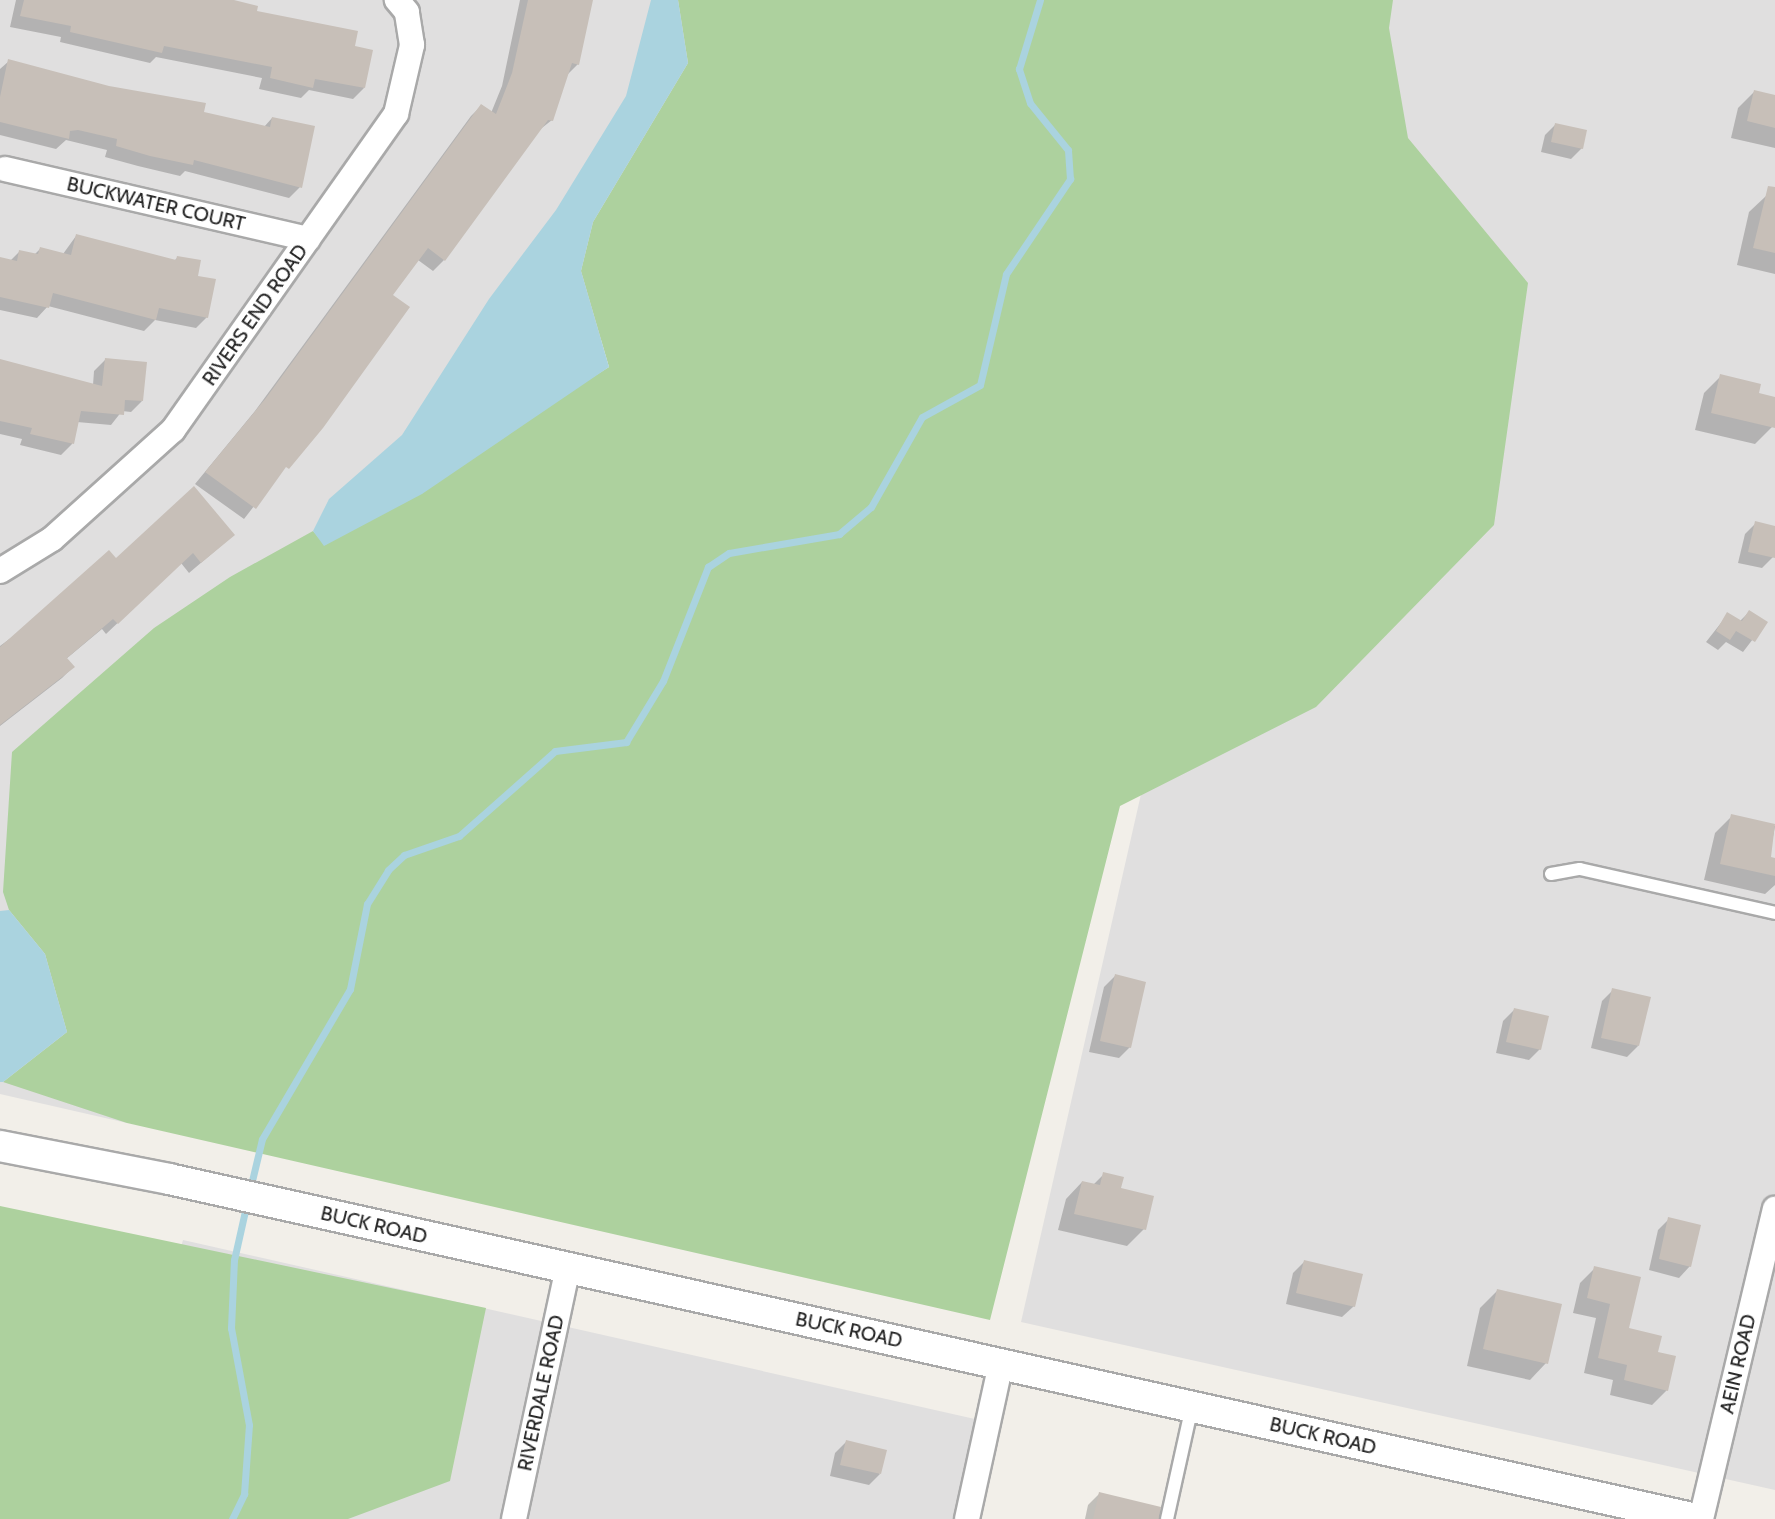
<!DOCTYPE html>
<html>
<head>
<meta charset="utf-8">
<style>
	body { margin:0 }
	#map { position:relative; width:1775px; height:1519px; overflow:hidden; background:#f2efe9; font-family:Cabin,sans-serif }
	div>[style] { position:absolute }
	.residential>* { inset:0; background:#e0dfdf }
	.forest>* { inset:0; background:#add19e }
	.water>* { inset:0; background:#aad3df }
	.shadow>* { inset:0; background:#0003 }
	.stream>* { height:7px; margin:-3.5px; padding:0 3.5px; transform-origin:3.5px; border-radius:3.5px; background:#aad3df }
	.building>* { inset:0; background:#c7bfb8 }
	.roads { filter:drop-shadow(2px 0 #a9a9a9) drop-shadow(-2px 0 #a9a9a9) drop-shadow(0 2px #a9a9a9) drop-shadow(0 -2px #a9a9a9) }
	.service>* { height:12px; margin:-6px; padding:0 6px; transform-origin:6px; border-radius:6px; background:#fff }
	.minor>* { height:24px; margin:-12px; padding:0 12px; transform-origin:12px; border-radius:12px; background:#fff }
	.tertiary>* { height:30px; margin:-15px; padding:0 15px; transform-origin:15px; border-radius:15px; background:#fff }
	span { translate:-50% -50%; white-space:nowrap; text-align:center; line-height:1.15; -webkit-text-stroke:6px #fff; paint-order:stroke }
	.street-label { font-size:20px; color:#222 }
</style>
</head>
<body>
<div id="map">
	<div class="residential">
		<i style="clip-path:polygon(0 0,806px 0,127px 1123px,0 1094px)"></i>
		<i style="clip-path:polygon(1022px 0,1775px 0,1775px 1490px,1021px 1322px,1307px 64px)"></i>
		<i style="clip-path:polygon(183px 1240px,997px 1424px,977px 1519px,0 1519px,180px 1250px)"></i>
	</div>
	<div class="forest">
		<i style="clip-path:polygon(678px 0,1393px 0,1389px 28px,1408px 138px,1528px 283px,1494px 525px,1316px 707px,1120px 806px,990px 1320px,127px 1123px,3px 1082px,67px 1032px,45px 954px,9px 910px,3px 892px,12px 752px,154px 628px,230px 577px,313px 531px,325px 545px,609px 367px,581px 271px,593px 222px,688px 63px)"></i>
		<i style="clip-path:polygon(0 1206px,486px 1308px,450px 1481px,348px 1519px,0 1519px)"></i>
	</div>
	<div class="water">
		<i style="clip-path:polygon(651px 0,678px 0,688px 63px,593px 222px,581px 271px,609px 367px,422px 494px,324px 546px,313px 531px,329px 499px,402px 435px,489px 299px,556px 210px,626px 96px)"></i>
		<i style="clip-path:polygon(9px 910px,45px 954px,67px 1032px,3px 1082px,0 1082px,0 911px)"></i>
	</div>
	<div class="shadow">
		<i style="clip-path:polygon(16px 0,206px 0,255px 12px,354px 47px,364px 88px,353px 99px,309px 90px,301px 98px,259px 89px,262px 78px,156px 57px,150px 63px,60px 42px,61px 37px,10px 27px)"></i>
		<i style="clip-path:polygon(520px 0,592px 0,578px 64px,566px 76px,552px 120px,538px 131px,444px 260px,433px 271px,418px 260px,391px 296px,408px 308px,244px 519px,195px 484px,255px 411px,471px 116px,482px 105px,491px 113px,502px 86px)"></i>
		<i style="clip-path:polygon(9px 61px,203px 114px,264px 127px,272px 118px,300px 187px,289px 198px,185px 171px,180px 176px,138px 166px,105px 157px,107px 150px,66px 140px,56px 149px,0 135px,0 69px)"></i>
		<i style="clip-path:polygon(1754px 92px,1775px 96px,1775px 148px,1731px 138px,1738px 108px)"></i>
		<i style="clip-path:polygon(1556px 124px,1582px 148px,1571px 159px,1541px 152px,1545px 135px)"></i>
		<i style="clip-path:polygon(1766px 196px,1775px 198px,1775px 274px,1737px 265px,1749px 212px)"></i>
		<i style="clip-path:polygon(76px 236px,174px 261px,178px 257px,196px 277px,207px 317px,196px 328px,155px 320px,144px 331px,48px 306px,37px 318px,0 310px,0 258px,10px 261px,20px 251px,34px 255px,40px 249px,63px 254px)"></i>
		<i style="clip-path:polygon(105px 360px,142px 401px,131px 412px,122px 411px,111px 425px,77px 422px,72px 444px,61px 455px,20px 445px,22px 439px,0 434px,0 361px,93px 385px,94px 371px)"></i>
		<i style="clip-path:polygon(1721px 376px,1757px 395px,1775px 399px,1772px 427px,1755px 444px,1695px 430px,1704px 393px)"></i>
		<i style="clip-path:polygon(1756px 523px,1775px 527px,1773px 557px,1762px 568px,1738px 563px,1745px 534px)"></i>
		<i style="clip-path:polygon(222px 545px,189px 573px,181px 563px,106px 634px,102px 629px,66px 659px,73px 667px,62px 678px,0 726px,0 646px,116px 560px)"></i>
		<i style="clip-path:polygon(1749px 612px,1766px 622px,1743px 652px,1726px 642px,1718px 650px,1706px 642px,1728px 614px,1739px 622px)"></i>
		<i style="clip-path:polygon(1732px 816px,1775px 826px,1769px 858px,1775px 860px,1775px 885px,1765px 894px,1704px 880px,1715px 833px)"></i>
		<i style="clip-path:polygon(1115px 976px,1130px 1047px,1119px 1058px,1089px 1052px,1104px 987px)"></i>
		<i style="clip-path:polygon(1613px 990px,1638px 1046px,1627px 1057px,1591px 1048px,1602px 1001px)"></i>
		<i style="clip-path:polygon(1514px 1010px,1540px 1049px,1529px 1060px,1496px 1053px,1503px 1021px)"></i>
		<i style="clip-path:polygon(1104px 1174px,1120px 1189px,1144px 1229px,1127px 1246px,1058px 1230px,1066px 1199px,1082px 1182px,1093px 1185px)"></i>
		<i style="clip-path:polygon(1669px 1219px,1690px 1266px,1679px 1278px,1649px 1270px,1658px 1230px)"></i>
		<i style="clip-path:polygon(1304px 1262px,1354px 1306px,1342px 1317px,1286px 1304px,1293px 1273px)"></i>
		<i style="clip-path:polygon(1595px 1268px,1627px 1329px,1657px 1353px,1667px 1390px,1652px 1405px,1610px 1395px,1613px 1380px,1584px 1373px,1596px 1318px,1573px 1313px,1580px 1283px)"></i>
		<i style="clip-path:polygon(1497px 1291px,1546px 1363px,1530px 1380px,1467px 1366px,1480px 1308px)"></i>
		<i style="clip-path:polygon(846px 1442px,880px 1474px,869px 1485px,830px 1476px,835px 1453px)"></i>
		<i style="clip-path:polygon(1099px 1494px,1153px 1519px,1085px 1519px,1088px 1505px)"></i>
	</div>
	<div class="stream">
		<i style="left:250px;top:1189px;width:51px;rotate:-76.5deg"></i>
		<i style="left:262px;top:1139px;width:174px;rotate:-59.6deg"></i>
		<i style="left:350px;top:989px;width:87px;rotate:-78.7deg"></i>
		<i style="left:367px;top:904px;width:40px;rotate:-58deg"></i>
		<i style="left:388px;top:870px;width:22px;rotate:-43deg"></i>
		<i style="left:404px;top:855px;width:58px;rotate:-19.1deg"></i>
		<i style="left:459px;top:836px;width:128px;rotate:-41.5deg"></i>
		<i style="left:555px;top:751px;width:72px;rotate:-7.2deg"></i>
		<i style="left:626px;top:742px;width:71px;rotate:-58.8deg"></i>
		<i style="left:663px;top:681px;width:123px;rotate:-68.5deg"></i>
		<i style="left:708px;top:567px;width:25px;rotate:-34deg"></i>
		<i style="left:729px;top:553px;width:112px;rotate:-9.8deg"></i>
		<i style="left:839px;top:534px;width:42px;rotate:-40.2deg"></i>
		<i style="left:871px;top:507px;width:103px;rotate:-60.5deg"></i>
		<i style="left:922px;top:417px;width:66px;rotate:-28.9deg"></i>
		<i style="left:980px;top:385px;width:114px;rotate:-76.8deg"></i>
		<i style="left:1006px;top:274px;width:115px;rotate:-56deg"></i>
		<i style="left:1070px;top:179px;width:29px;rotate:-94deg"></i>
		<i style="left:1068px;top:150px;width:60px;rotate:-129deg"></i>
		<i style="left:1030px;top:103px;width:36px;rotate:-108deg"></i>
		<i style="left:1019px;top:69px;width:72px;rotate:-73.1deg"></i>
		<i style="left:232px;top:1519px;width:28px;rotate:-64deg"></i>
		<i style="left:244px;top:1494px;width:69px;rotate:-85.9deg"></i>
		<i style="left:249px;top:1425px;width:99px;rotate:-100.5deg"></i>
		<i style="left:231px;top:1328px;width:68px;rotate:-87.5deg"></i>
		<i style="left:234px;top:1260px;width:59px;rotate:-77.4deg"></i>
	</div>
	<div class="building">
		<i style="clip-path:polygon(24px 0,234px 0,258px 6px,257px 11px,358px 31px,355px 46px,373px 50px,365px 88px,315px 79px,313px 88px,270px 78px,272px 67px,164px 46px,162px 53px,70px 32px,71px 26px,20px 16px)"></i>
		<i style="clip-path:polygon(528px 0,593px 0,579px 65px,572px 63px,553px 121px,548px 120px,445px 261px,428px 248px,393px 295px,410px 307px,323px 428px,289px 469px,286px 467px,256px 509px,205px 472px,266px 398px,481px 104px,496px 114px,512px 73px)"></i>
		<i style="clip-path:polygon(8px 59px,109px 86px,206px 103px,204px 112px,270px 127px,272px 117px,315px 126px,302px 188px,194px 160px,193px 165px,150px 156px,116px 146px,117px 139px,78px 130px,70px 131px,69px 139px,0 122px,0 97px)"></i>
		<i style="clip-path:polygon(1754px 90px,1775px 95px,1775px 128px,1747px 121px)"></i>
		<i style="clip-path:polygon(1555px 123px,1587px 130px,1583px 149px,1551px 142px)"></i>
		<i style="clip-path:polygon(1768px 186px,1775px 187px,1775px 253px,1753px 248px)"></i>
		<i style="clip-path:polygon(76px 234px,176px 260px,177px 256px,201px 260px,198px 276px,216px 279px,208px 318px,159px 308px,156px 320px,53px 293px,49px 308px,0 297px,0 257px,17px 261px,19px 250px,38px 254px,40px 247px,71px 255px)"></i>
		<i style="clip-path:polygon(105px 358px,147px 362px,143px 401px,125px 400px,124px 415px,81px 411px,74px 444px,30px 434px,32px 428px,0 421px,0 359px,102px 386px)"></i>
		<i style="clip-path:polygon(1720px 374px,1761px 384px,1759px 393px,1775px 397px,1775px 428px,1711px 413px)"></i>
		<i style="clip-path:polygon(194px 486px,235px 535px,201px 563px,193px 553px,118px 624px,113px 619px,67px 658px,75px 667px,0 725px,0 647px,109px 550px,116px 558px)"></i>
		<i style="clip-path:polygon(1755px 521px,1775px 526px,1775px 558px,1748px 552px)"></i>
		<i style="clip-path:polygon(1749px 610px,1768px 622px,1755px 642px,1736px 631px,1730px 640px,1716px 631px,1727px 612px,1742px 621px)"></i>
		<i style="clip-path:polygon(1731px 814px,1775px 824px,1771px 857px,1775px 858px,1775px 876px,1720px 864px)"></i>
		<i style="clip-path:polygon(1115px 974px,1146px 982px,1131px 1048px,1100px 1041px)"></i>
		<i style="clip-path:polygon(1612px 988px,1651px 997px,1639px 1046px,1601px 1038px)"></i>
		<i style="clip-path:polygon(1514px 1008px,1549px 1016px,1541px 1050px,1506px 1042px)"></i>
		<i style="clip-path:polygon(1103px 1172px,1124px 1177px,1121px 1188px,1154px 1196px,1146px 1230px,1074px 1214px,1082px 1181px,1100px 1185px)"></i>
		<i style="clip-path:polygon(1668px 1217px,1701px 1225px,1691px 1267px,1659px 1259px)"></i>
		<i style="clip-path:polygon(1304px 1260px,1363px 1274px,1355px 1307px,1296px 1293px)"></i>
		<i style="clip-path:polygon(1594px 1266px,1641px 1277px,1629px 1328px,1662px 1336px,1658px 1352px,1676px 1356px,1668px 1391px,1624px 1380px,1627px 1365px,1598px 1358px,1610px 1304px,1587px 1298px)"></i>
		<i style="clip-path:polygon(1497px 1289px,1562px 1304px,1548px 1364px,1483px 1349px)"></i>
		<i style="clip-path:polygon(846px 1440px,887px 1450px,881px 1474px,840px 1465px)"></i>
		<i style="clip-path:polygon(1099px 1492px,1161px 1507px,1159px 1519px,1093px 1519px)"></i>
	</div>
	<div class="roads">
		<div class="service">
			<i style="left:1551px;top:874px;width:29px;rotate:-10deg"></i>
			<i style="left:1580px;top:869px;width:200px;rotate:12.7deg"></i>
			<i style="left:1167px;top:1519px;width:116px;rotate:-77.5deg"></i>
		</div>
		<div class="minor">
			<i style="left:5px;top:169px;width:311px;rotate:13deg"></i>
			<i style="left:0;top:571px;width:61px;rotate:-31.6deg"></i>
			<i style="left:52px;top:539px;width:163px;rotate:-42deg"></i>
			<i style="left:173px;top:430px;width:387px;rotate:-54.8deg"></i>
			<i style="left:396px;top:114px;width:71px;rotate:-76.9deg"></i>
			<i style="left:412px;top:45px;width:33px;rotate:-99deg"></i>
			<i style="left:407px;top:12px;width:16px;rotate:-130deg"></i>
			<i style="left:514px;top:1519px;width:257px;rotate:-77.9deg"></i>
			<i style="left:967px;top:1519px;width:160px;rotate:-77.7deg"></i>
			<i style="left:1701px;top:1519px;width:319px;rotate:-76.6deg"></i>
		</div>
		<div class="tertiary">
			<i style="left:0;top:1146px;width:172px;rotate:11deg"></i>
			<i style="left:169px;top:1179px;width:1564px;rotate:12.55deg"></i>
		</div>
	</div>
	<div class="street-label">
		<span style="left:156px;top:204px;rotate:13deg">BUCKWATER COURT</span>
		<span style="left:255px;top:315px;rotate:-55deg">RIVERS END ROAD</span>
		<span style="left:374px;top:1225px;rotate:13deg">BUCK ROAD</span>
		<span style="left:849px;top:1330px;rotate:12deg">BUCK ROAD</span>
		<span style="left:1738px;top:1364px;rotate:-77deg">AEIN ROAD</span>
		<span style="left:541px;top:1393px;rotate:-78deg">RIVERDALE ROAD</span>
		<span style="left:1323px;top:1436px;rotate:13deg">BUCK ROAD</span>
	</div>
</div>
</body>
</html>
